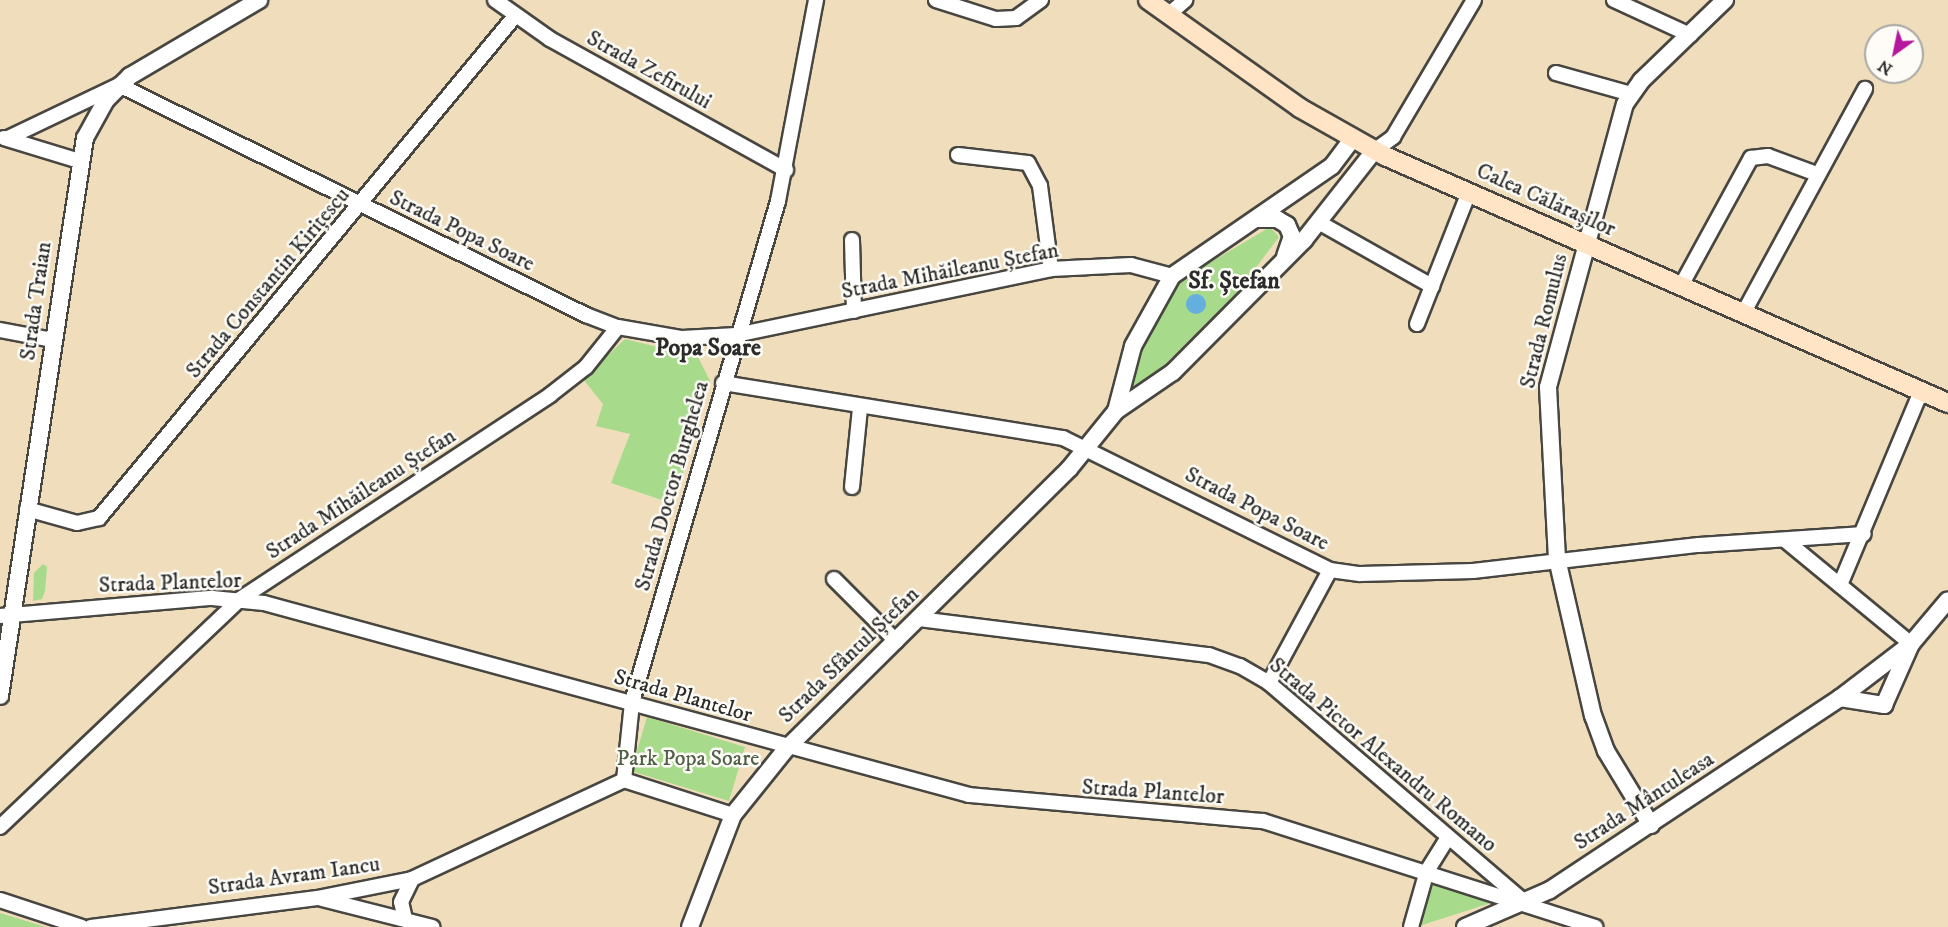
<!DOCTYPE html>
<html>
<head>
<meta charset="utf-8">
<style>
	body { margin:0 }
	#map { position:relative; width:1948px; height:927px; overflow:hidden; background:#efddbb; font-family:"IM FELL DW Pica",serif }
	div>[style] { position:absolute }
	.green>* { inset:0; background:#a7db8b }
	.water>* { inset:0; background:#64afdd }
	.round { border-radius:50% }
	.roads { filter:drop-shadow(2px 0 #484641) drop-shadow(-2px 0 #484641) drop-shadow(0 2px #484641) drop-shadow(0 -2px #484641) }
	.minor>* { height:14px; margin:-7px; padding:0 7px; transform-origin:7px; border-radius:7px; background:#fff }
	.tertiary>* { height:16px; margin:-8px; padding:0 8px; transform-origin:8px; border-radius:8px; background:#fff }
	.secondary>* { height:18px; margin:-9px; padding:0 9px; transform-origin:9px; border-radius:9px; background:#ffe4c6 }
	span { translate:-50% -50%; white-space:nowrap; text-align:center; line-height:1.15; -webkit-text-stroke:5px #fdfcf7; paint-order:stroke }
	.street-label { font-size:22px; color:#2b2b2b }
	.park-label { font-size:22px; color:#506048 }
	.neighbourhood-label { font-size:24px; color:#2b2b2b; font-weight:700 }
	.north { position:absolute; left:1864px; top:24px; width:60px; height:60px; box-sizing:border-box; background:#fdfcf7; border:2px solid #a9a8a5; border-radius:50%; rotate:213deg; font-size:16px; font-weight:700; line-height:24px; text-align:center; color:#2b2b2b }
	.north::after { content:''; display:block; margin:auto; width:21px; height:27px; background:#b5179e; clip-path:polygon(50% 0,100% 100%,50% 72%,0 100%) }
</style>
</head>
<body>
<div id="map">
	<div class="green">
		<i style="clip-path:polygon(1270px 227px,1279px 237px,1235px 295px,1160px 369px,1132px 387px,1145px 341px,1181px 280px)"></i>
		<i style="clip-path:polygon(625px 339px,698px 357px,710px 381px,674px 504px,611px 483px,630px 434px,596px 426px,603px 404px,583px 379px)"></i>
		<i style="clip-path:polygon(43px 564px,47px 567px,45px 591px,42px 599px,33px 601px,34px 573px)"></i>
		<i style="clip-path:polygon(647px 717px,745px 747px,729px 801px,631px 771px)"></i>
		<i style="clip-path:polygon(1431px 881px,1497px 901px,1416px 927px)"></i>
		<i style="clip-path:polygon(0 913px,46px 927px,0 927px)"></i>
	</div>
	<div class="water">
		<i class="round" style="left:1186px;top:294px;width:20px;height:20px"></i>
	</div>
	<div class="roads">
		<div class="minor">
			<i style="left:495px;top:0;width:67px;rotate:35.3deg"></i>
			<i style="left:550px;top:39px;width:270px;rotate:29deg"></i>
			<i style="left:936px;top:0;width:63px;rotate:17.6deg"></i>
			<i style="left:996px;top:19px;width:20px;rotate:-3deg"></i>
			<i style="left:1016px;top:18px;width:31px;rotate:-36deg"></i>
			<i style="left:1614px;top:0;width:84px;rotate:24.7deg"></i>
			<i style="left:1168px;top:15px;width:23px;rotate:-41deg"></i>
			<i style="left:1556px;top:73px;width:78px;rotate:15.6deg"></i>
			<i style="left:4px;top:138px;width:78px;rotate:17deg"></i>
			<i style="left:8px;top:138px;width:123px;rotate:-25.5deg"></i>
			<i style="left:119px;top:85px;width:521px;rotate:26.22deg"></i>
			<i style="left:586px;top:315px;width:34px;rotate:21deg"></i>
			<i style="left:618px;top:327px;width:65px;rotate:9.8deg"></i>
			<i style="left:682px;top:338px;width:54px;rotate:-3.2deg"></i>
			<i style="left:736px;top:335px;width:322px;rotate:-11.8deg"></i>
			<i style="left:1051px;top:269px;width:80px;rotate:-2.9deg"></i>
			<i style="left:1131px;top:265px;width:42px;rotate:15deg"></i>
			<i style="left:1374px;top:151px;width:24px;rotate:-36deg"></i>
			<i style="left:1393px;top:137px;width:159px;rotate:-59.4deg"></i>
			<i style="left:958px;top:155px;width:70px;rotate:6.5deg"></i>
			<i style="left:1028px;top:163px;width:26px;rotate:62deg"></i>
			<i style="left:1040px;top:186px;width:84px;rotate:82.5deg"></i>
			<i style="left:1320px;top:223px;width:129px;rotate:29.4deg"></i>
			<i style="left:852px;top:240px;width:71px;rotate:88.4deg"></i>
			<i style="left:1682px;top:284px;width:144px;rotate:-61.3deg"></i>
			<i style="left:1751px;top:158px;width:17px;rotate:-7deg"></i>
			<i style="left:1768px;top:156px;width:52px;rotate:20.2deg"></i>
			<i style="left:1744px;top:312px;width:254px;rotate:-61.5deg"></i>
			<i style="left:1417px;top:324px;width:142px;rotate:-68.5deg"></i>
			<i style="left:0;top:330px;width:54px;rotate:10.7deg"></i>
			<i style="left:723px;top:383px;width:344px;rotate:9.2deg"></i>
			<i style="left:1063px;top:438px;width:298px;rotate:26.3deg"></i>
			<i style="left:1330px;top:570px;width:30px;rotate:8deg"></i>
			<i style="left:1360px;top:574px;width:113px;rotate:-1.5deg"></i>
			<i style="left:1473px;top:571px;width:227px;rotate:-6.6deg"></i>
			<i style="left:1699px;top:545px;width:165px;rotate:-3.8deg"></i>
			<i style="left:852px;top:487px;width:79px;rotate:-84.2deg"></i>
			<i style="left:27px;top:509px;width:52px;rotate:15.6deg"></i>
			<i style="left:77px;top:523px;width:23px;rotate:-13deg"></i>
			<i style="left:99px;top:518px;width:652px;rotate:-50.35deg"></i>
			<i style="left:1785px;top:540px;width:163px;rotate:39.5deg"></i>
			<i style="left:834px;top:579px;width:88px;rotate:45deg"></i>
			<i style="left:1840px;top:585px;width:210px;rotate:-67.3deg"></i>
			<i style="left:0;top:616px;width:213px;rotate:-4.9deg"></i>
			<i style="left:212px;top:598px;width:52px;rotate:5.5deg"></i>
			<i style="left:264px;top:603px;width:731px;rotate:15.23deg"></i>
			<i style="left:969px;top:795px;width:295px;rotate:5.1deg"></i>
			<i style="left:1263px;top:821px;width:349px;rotate:17.7deg"></i>
			<i style="left:919px;top:619px;width:292px;rotate:7.1deg"></i>
			<i style="left:1209px;top:655px;width:33px;rotate:20deg"></i>
			<i style="left:1240px;top:666px;width:34px;rotate:30deg"></i>
			<i style="left:1269px;top:683px;width:332px;rotate:40.6deg"></i>
			<i style="left:1269px;top:683px;width:128px;rotate:-61.6deg"></i>
			<i style="left:624px;top:780px;width:78px;rotate:-84.1deg"></i>
			<i style="left:632px;top:702px;width:522px;rotate:-73.75deg"></i>
			<i style="left:778px;top:201px;width:205px;rotate:-79.3deg"></i>
			<i style="left:624px;top:780px;width:114px;rotate:17.8deg"></i>
			<i style="left:0;top:827px;width:331px;rotate:-43.5deg"></i>
			<i style="left:240px;top:599px;width:371px;rotate:-33.3deg"></i>
			<i style="left:550px;top:395px;width:46px;rotate:-37.9deg"></i>
			<i style="left:586px;top:367px;width:51px;rotate:-51.3deg"></i>
			<i style="left:322px;top:899px;width:114px;rotate:14.2deg"></i>
			<i style="left:0;top:900px;width:86px;rotate:18.2deg"></i>
			<i style="left:405px;top:919px;width:17px;rotate:-103deg"></i>
			<i style="left:401px;top:902px;width:25px;rotate:-64deg"></i>
			<i style="left:91px;top:927px;width:228px;rotate:-7.3deg"></i>
			<i style="left:317px;top:898px;width:97px;rotate:-11.3deg"></i>
			<i style="left:412px;top:879px;width:234px;rotate:-25deg"></i>
			<i style="left:1411px;top:927px;width:58px;rotate:-74.1deg"></i>
			<i style="left:1427px;top:871px;width:40px;rotate:-58deg"></i>
		</div>
		<div class="tertiary">
			<i style="left:1256px;top:219px;width:21px"></i>
			<i style="left:1277px;top:219px;width:12px;rotate:31deg"></i>
			<i style="left:1287px;top:225px;width:12px;rotate:66deg"></i>
			<i style="left:1292px;top:236px;width:21px;rotate:109deg"></i>
			<i style="left:1116px;top:411px;width:67px;rotate:-75.3deg"></i>
			<i style="left:1133px;top:346px;width:80px;rotate:-60.9deg"></i>
			<i style="left:1172px;top:276px;width:194px;rotate:-34.5deg"></i>
			<i style="left:1332px;top:166px;width:34px;rotate:-53deg"></i>
			<i style="left:0;top:696px;width:564px;rotate:-81.34deg"></i>
			<i style="left:85px;top:138px;width:43px;rotate:-61.1deg"></i>
			<i style="left:106px;top:100px;width:34px;rotate:-45deg"></i>
			<i style="left:130px;top:76px;width:150px;rotate:-30.5deg"></i>
			<i style="left:1840px;top:698px;width:45px;rotate:9deg"></i>
			<i style="left:1884px;top:705px;width:67px;rotate:-66.1deg"></i>
			<i style="left:1911px;top:644px;width:57px;rotate:-49.9deg"></i>
			<i style="left:1651px;top:825px;width:87px;rotate:-121.3deg"></i>
			<i style="left:1606px;top:751px;width:37px;rotate:-110deg"></i>
			<i style="left:1593px;top:716px;width:161px;rotate:-102.9deg"></i>
			<i style="left:1557px;top:559px;width:172px;rotate:-93deg"></i>
			<i style="left:1548px;top:387px;width:293px;rotate:-74.8deg"></i>
			<i style="left:1625px;top:104px;width:28px;rotate:-55deg"></i>
			<i style="left:1641px;top:81px;width:117px;rotate:-44deg"></i>
			<i style="left:690px;top:927px;width:120px;rotate:-69deg"></i>
			<i style="left:733px;top:815px;width:85px;rotate:-51.2deg"></i>
			<i style="left:786px;top:749px;width:398px;rotate:-44.7deg"></i>
			<i style="left:1069px;top:469px;width:75px;rotate:-51deg"></i>
			<i style="left:1116px;top:411px;width:69px;rotate:-34.4deg"></i>
			<i style="left:1173px;top:372px;width:186px;rotate:-45.2deg"></i>
			<i style="left:1304px;top:240px;width:113px;rotate:-51.8deg"></i>
			<i style="left:1465px;top:927px;width:93px;rotate:-23.5deg"></i>
			<i style="left:1550px;top:890px;width:348px;rotate:-33.5deg"></i>
			<i style="left:1840px;top:698px;width:89px;rotate:-37.3deg"></i>
		</div>
		<div class="secondary">
			<i style="left:1148px;top:0;width:186px;rotate:35.4deg"></i>
			<i style="left:1300px;top:108px;width:98px;rotate:29.5deg"></i>
			<i style="left:1385px;top:156px;width:615px;rotate:23.69deg"></i>
		</div>
	</div>
	<div class="street-label">
		<span style="left:649px;top:70px;rotate:29deg">Strada Zefirului</span>
		<span style="left:1546px;top:200px;rotate:24deg">Calea Călărașilor</span>
		<span style="left:462px;top:231px;rotate:26deg">Strada Popa Soare</span>
		<span style="left:950px;top:271px;rotate:-11deg">Strada Mihăileanu Ștefan</span>
		<span style="left:268px;top:283px;rotate:-50deg">Strada Constantin Kirițescu</span>
		<span style="left:36px;top:301px;rotate:-82deg">Strada Traian</span>
		<span style="left:1544px;top:321px;rotate:-76deg">Strada Romulus</span>
		<span style="left:672px;top:486px;rotate:-74deg">Strada Doctor Burghelea</span>
		<span style="left:361px;top:494px;rotate:-33deg">Strada Mihăileanu Ștefan</span>
		<span style="left:1257px;top:509px;rotate:27deg">Strada Popa Soare</span>
		<span style="left:170px;top:583px;rotate:-2deg">Strada Plantelor</span>
		<span style="left:849px;top:655px;rotate:-44deg">Strada Sfântul Ștefan</span>
		<span style="left:683px;top:696px;rotate:16deg">Strada Plantelor</span>
		<span style="left:1383px;top:755px;rotate:40deg">Strada Pictor Alexandru Romano</span>
		<span style="left:1153px;top:792px;rotate:4deg">Strada Plantelor</span>
		<span style="left:1644px;top:801px;rotate:-33deg">Strada Mântuleasa</span>
		<span style="left:294px;top:876px;rotate:-8deg">Strada Avram Iancu</span>
	</div>
	<div class="park-label">
		<span style="left:688px;top:759px">Park Popa Soare</span>
	</div>
	<div class="neighbourhood-label">
		<span style="left:1234px;top:282px">Sf. Ștefan</span>
		<span style="left:708px;top:349px">Popa Soare</span>
	</div>
	<div class="north">N</div>
</div>
</body>
</html>
